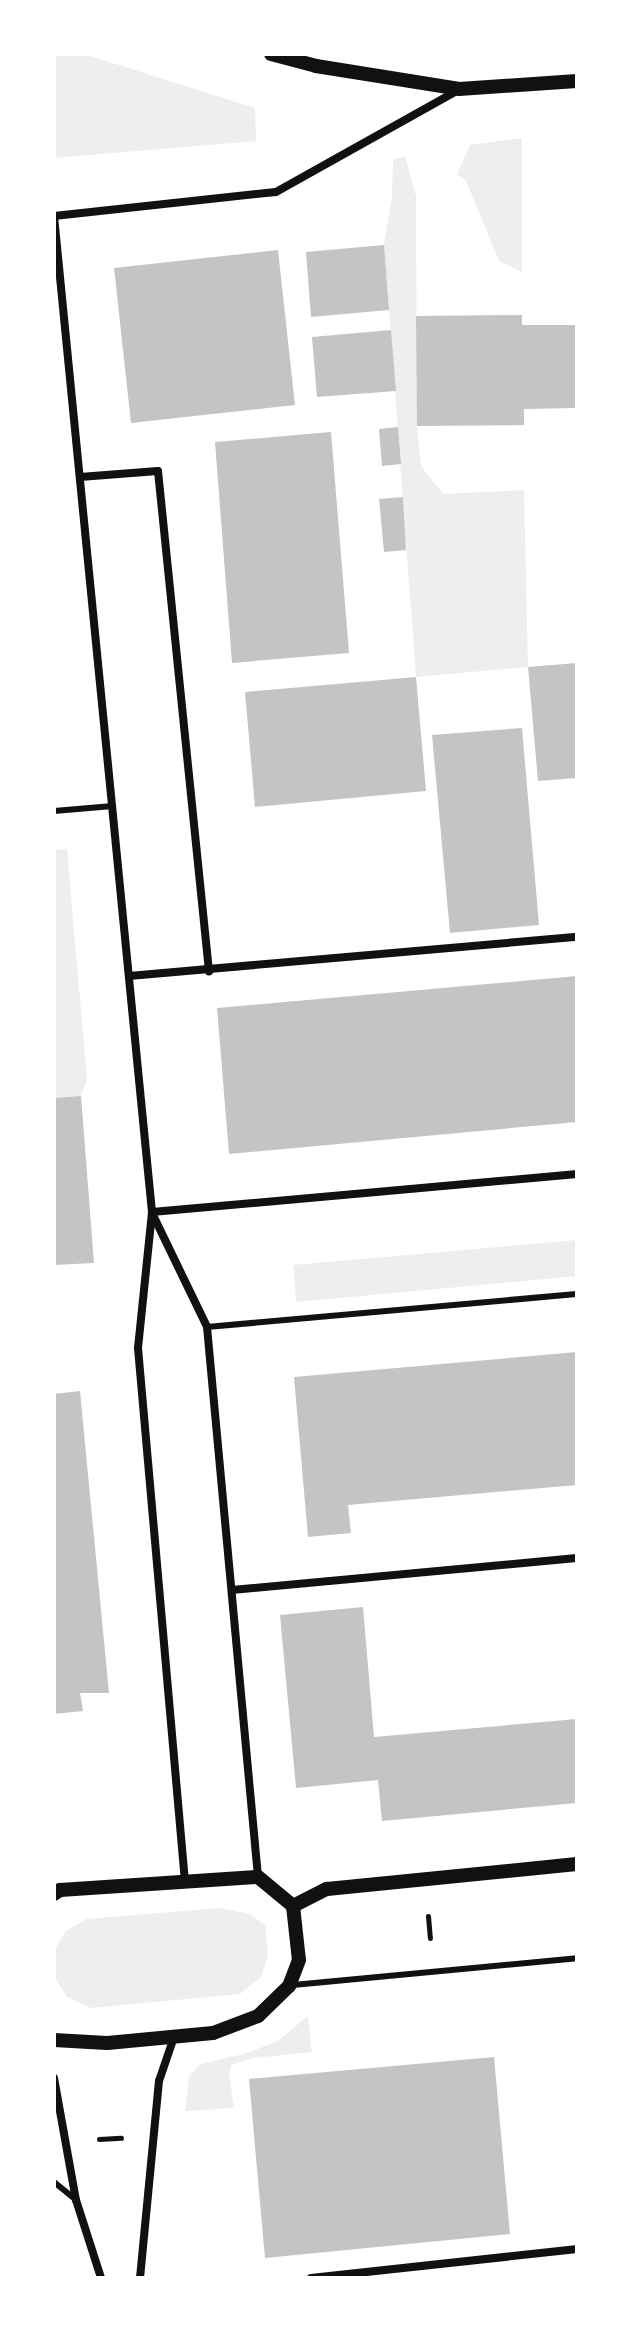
<!DOCTYPE html>
<html>
<head>
<meta charset="utf-8">
<style>
	body { margin:0 }
	#map { position:relative; width:631px; height:2332px; overflow:hidden; background:#fff; font-family:Mulish,sans-serif }
	div>[style] { position:absolute }
	.green>* { inset:0; background:#eee }
	.building>* { inset:0; background:#c4c4c4 }
	.path>* { height:5px; margin:-2.5px; padding:0 2.5px; transform-origin:2.5px; border-radius:2.5px; background:#111 }
	.service>* { height:6px; margin:-3px; padding:0 3px; transform-origin:3px; border-radius:3px; background:#111 }
	.minor>* { height:8px; margin:-4px; padding:0 4px; transform-origin:4px; border-radius:4px; background:#111 }
	.tertiary>* { height:14px; margin:-7px; padding:0 7px; transform-origin:7px; border-radius:7px; background:#111 }
	span { translate:-50% -50%; white-space:nowrap; text-align:center; line-height:1.15; -webkit-text-stroke:6px #fff; paint-order:stroke }
	.frame { position:absolute; inset:0; border:56px solid #fff; pointer-events:none }
</style>
</head>
<body>
<div id="map">
	<div class="green">
		<i style="clip-path:polygon(54px 54px,84px 54px,255px 108px,256px 141px,54px 158px)"></i>
		<i style="clip-path:polygon(522px 138px,522px 272px,499px 261px,466px 181px,457px 174px,470px 145px)"></i>
		<i style="clip-path:polygon(405px 156px,416px 196px,417px 426px,421px 466px,443px 494px,524px 490px,528px 667px,416px 677px,384px 245px,392px 197px,393px 160px)"></i>
		<i style="clip-path:polygon(67px 849px,87px 1079px,81px 1096px,54px 1098px,54px 850px)"></i>
		<i style="clip-path:polygon(577px 1240px,577px 1276px,296px 1302px,293px 1265px)"></i>
		<i style="clip-path:polygon(219px 1908px,250px 1914px,265px 1925px,268px 1956px,261px 1977px,240px 1994px,91px 2008px,67px 1997px,55px 1978px,55px 1949px,66px 1931px,86px 1919px)"></i>
		<i style="clip-path:polygon(308px 2016px,312px 2052px,253px 2058px,231px 2065px,229px 2074px,234px 2108px,185px 2111px,189px 2077px,200px 2064px,244px 2054px,278px 2041px)"></i>
	</div>
	<div class="building">
		<i style="clip-path:polygon(384px 245px,389px 310px,311px 317px,306px 252px)"></i>
		<i style="clip-path:polygon(278px 250px,295px 405px,131px 423px,114px 268px)"></i>
		<i style="clip-path:polygon(522px 315px,522px 325px,577px 325px,577px 408px,524px 409px,524px 425px,417px 426px,416px 316px)"></i>
		<i style="clip-path:polygon(391px 330px,396px 391px,317px 397px,312px 337px)"></i>
		<i style="clip-path:polygon(398px 427px,401px 464px,382px 466px,379px 429px)"></i>
		<i style="clip-path:polygon(331px 432px,349px 653px,232px 663px,215px 442px)"></i>
		<i style="clip-path:polygon(403px 497px,406px 550px,384px 552px,379px 499px)"></i>
		<i style="clip-path:polygon(577px 663px,577px 778px,538px 781px,528px 667px)"></i>
		<i style="clip-path:polygon(416px 677px,426px 791px,255px 807px,245px 692px)"></i>
		<i style="clip-path:polygon(522px 728px,539px 925px,450px 933px,432px 735px)"></i>
		<i style="clip-path:polygon(577px 976px,577px 1122px,229px 1154px,217px 1008px)"></i>
		<i style="clip-path:polygon(81px 1096px,94px 1263px,54px 1265px,54px 1098px)"></i>
		<i style="clip-path:polygon(577px 1352px,577px 1485px,348px 1505px,351px 1533px,308px 1537px,294px 1377px)"></i>
		<i style="clip-path:polygon(80px 1391px,109px 1693px,80px 1693px,83px 1711px,54px 1714px,54px 1394px)"></i>
		<i style="clip-path:polygon(363px 1607px,374px 1737px,577px 1719px,577px 1803px,382px 1821px,378px 1780px,296px 1788px,280px 1615px)"></i>
		<i style="clip-path:polygon(494px 2057px,510px 2234px,265px 2258px,249px 2079px)"></i>
	</div>
	<div class="path">
		<i style="left:428px;top:1916px;width:22px;rotate:85deg"></i>
		<i style="left:99px;top:2139px;width:22px;rotate:-3deg"></i>
	</div>
	<div class="service">
		<i style="left:54px;top:811px;width:59px;rotate:-4.8deg"></i>
		<i style="left:207px;top:1327px;width:371px;rotate:-5.1deg"></i>
		<i style="left:293px;top:1985px;width:285px;rotate:-5.4deg"></i>
		<i style="left:54px;top:2182px;width:28px;rotate:39deg"></i>
	</div>
	<div class="minor">
		<i style="left:80px;top:477px;width:78px;rotate:-4.4deg"></i>
		<i style="left:158px;top:471px;width:503px;rotate:84.18deg"></i>
		<i style="left:129px;top:976px;width:450px;rotate:-5deg"></i>
		<i style="left:152px;top:1212px;width:427px;rotate:-5.1deg"></i>
		<i style="left:152px;top:1213px;width:127px;rotate:64.2deg"></i>
		<i style="left:207px;top:1327px;width:552px;rotate:84.7deg"></i>
		<i style="left:232px;top:1590px;width:346px;rotate:-5.3deg"></i>
		<i style="left:185px;top:1882px;width:536px;rotate:-95.03deg"></i>
		<i style="left:138px;top:1348px;width:137px;rotate:-84.1deg"></i>
		<i style="left:152px;top:1212px;width:1001px;rotate:-95.62deg"></i>
		<i style="left:54px;top:216px;width:223px;rotate:-6.2deg"></i>
		<i style="left:276px;top:192px;width:207px;rotate:-29.2deg"></i>
		<i style="left:54px;top:2078px;width:124px;rotate:79.8deg"></i>
		<i style="left:76px;top:2200px;width:82px;rotate:72.2deg"></i>
		<i style="left:140px;top:2278px;width:198px;rotate:-84.5deg"></i>
		<i style="left:159px;top:2081px;width:46px;rotate:-71.2deg"></i>
		<i style="left:311px;top:2278px;width:268px;rotate:-6.2deg"></i>
	</div>
	<div class="tertiary">
		<i style="left:271px;top:54px;width:47px;rotate:14.9deg"></i>
		<i style="left:316px;top:66px;width:145px;rotate:9.1deg"></i>
		<i style="left:459px;top:89px;width:118px;rotate:-3.9deg"></i>
		<i style="left:54px;top:1894px;width:7px;rotate:-34deg"></i>
		<i style="left:60px;top:1890px;width:198px;rotate:-3.8deg"></i>
		<i style="left:258px;top:1877px;width:45px;rotate:39.6deg"></i>
		<i style="left:293px;top:1906px;width:54px;rotate:83.7deg"></i>
		<i style="left:299px;top:1960px;width:28px;rotate:111deg"></i>
		<i style="left:289px;top:1986px;width:43px;rotate:135.9deg"></i>
		<i style="left:258px;top:2016px;width:48px;rotate:159.3deg"></i>
		<i style="left:213px;top:2033px;width:106px;rotate:174.6deg"></i>
		<i style="left:107px;top:2043px;width:53px;rotate:-176.8deg"></i>
		<i style="left:293px;top:1906px;width:38px;rotate:-27deg"></i>
		<i style="left:327px;top:1889px;width:251px;rotate:-5.7deg"></i>
	</div>
	<div class="frame"></div>
</div>
</body>
</html>
